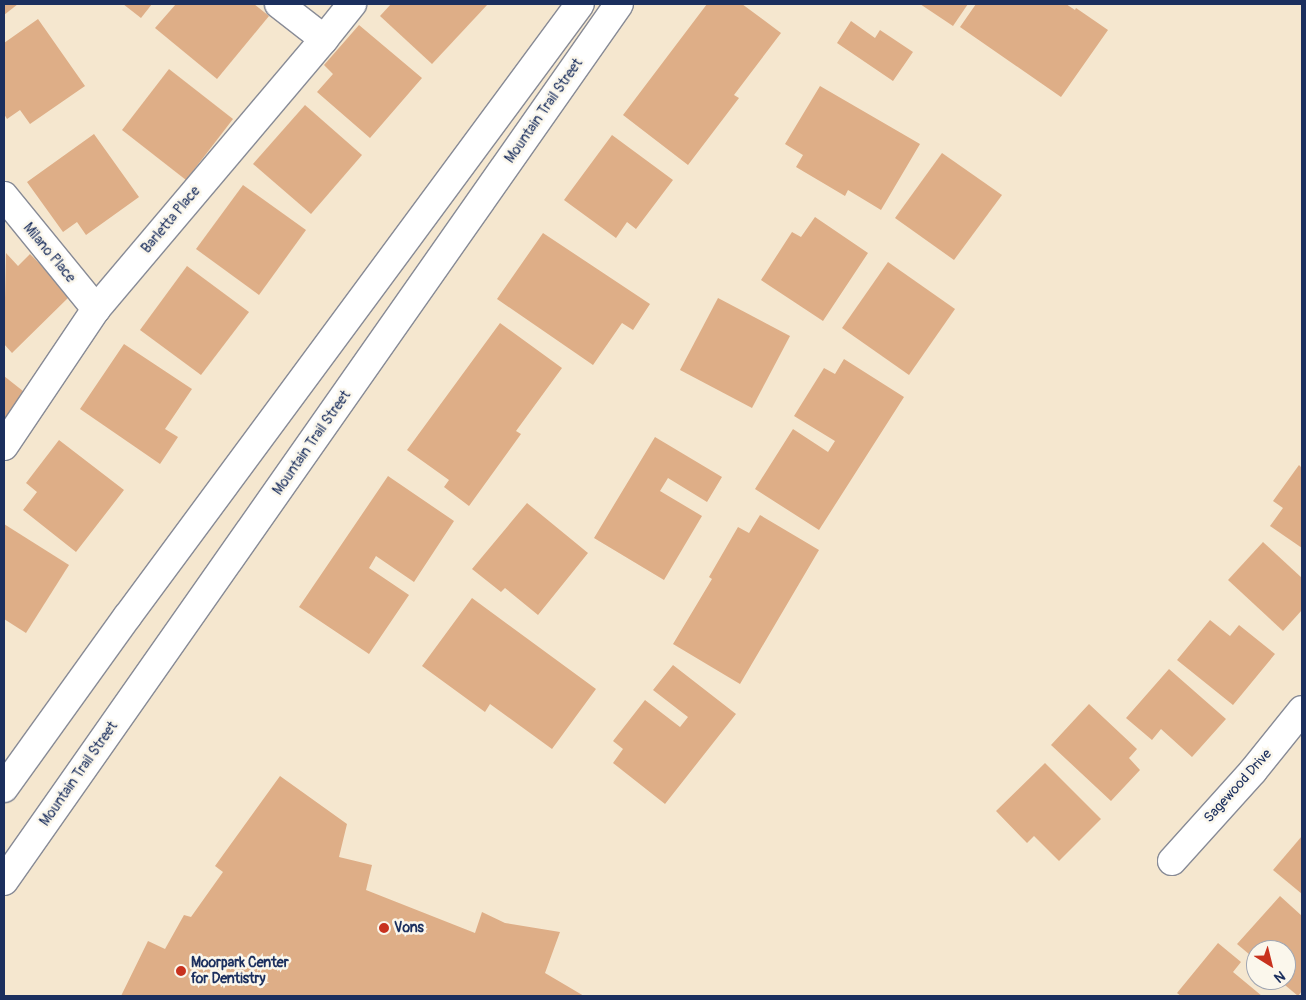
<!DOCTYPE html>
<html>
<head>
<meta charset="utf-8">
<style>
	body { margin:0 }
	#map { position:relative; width:1306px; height:1000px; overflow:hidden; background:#f5e7cf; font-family:Pangolin,sans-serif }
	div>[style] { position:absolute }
	.building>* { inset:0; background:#deae87 }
	.roads { filter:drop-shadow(1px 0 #888b96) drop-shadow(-1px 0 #888b96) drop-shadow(0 1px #888b96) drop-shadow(0 -1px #888b96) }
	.street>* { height:28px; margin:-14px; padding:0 14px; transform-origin:14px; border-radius:14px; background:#fff }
	.secondary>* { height:28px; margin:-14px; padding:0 14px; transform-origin:14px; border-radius:14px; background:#fff }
	.dots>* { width:14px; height:14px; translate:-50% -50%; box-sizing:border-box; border:2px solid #fbf7ec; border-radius:50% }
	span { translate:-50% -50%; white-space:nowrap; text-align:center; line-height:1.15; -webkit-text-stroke:5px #fbf7ec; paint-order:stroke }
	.street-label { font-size:14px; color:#1b2f5e }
	.poi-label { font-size:14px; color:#1b2f5e; font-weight:700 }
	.left { translate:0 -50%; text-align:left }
	.frame { position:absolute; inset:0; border:5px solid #1b2f5e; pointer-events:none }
	.north { position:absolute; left:1246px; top:940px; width:50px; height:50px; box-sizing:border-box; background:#fbf7ec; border:1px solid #a1a7b3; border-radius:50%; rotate:144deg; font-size:14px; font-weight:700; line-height:20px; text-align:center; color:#1b2f5e }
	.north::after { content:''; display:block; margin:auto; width:18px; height:22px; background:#c8321e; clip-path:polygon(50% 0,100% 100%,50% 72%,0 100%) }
</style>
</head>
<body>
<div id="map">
	<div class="building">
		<i style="clip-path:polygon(4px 4px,18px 4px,4px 15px)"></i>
		<i style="clip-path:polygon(123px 4px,152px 4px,141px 18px)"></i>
		<i style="clip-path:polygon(176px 4px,254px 4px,269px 16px,217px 79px,155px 28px)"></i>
		<i style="clip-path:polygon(391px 4px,488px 4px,432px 64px,380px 16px)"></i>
		<i style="clip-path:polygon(707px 4px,742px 4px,781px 33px,734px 95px,739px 98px,688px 165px,623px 115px)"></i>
		<i style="clip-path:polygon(920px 4px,968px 4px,953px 26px)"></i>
		<i style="clip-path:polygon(976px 4px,1066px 4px,1075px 10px,1076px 8px,1108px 30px,1061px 97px,960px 27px)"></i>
		<i style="clip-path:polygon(38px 19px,85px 86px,30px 124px,20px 110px,7px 119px,4px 114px,4px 43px)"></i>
		<i style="clip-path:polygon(851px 21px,875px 38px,880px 30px,913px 52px,893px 81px,837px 43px)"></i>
		<i style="clip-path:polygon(359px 25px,422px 78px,370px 138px,317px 92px,333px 74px,324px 65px)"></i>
		<i style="clip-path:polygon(169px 69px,233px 119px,186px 180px,122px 130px)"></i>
		<i style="clip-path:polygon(820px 86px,920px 144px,881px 210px,848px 190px,845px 196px,796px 167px,803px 155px,785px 144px)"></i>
		<i style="clip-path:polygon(305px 105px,362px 155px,311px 214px,253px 164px)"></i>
		<i style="clip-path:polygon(94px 134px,139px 197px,86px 235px,77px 222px,63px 232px,27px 182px)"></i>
		<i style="clip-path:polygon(612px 135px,673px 180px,636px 229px,627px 222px,616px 238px,564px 200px)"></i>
		<i style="clip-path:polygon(942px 153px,1002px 195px,954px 260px,895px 218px)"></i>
		<i style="clip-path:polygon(243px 185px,306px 230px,259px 295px,196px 249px)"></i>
		<i style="clip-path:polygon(815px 217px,868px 253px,823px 321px,761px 280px,792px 232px,801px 237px)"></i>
		<i style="clip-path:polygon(543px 233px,650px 304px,633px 330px,622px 323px,593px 365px,497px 299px)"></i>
		<i style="clip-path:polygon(6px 253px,18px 266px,30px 254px,71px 295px,12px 353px,4px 344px)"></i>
		<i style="clip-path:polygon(888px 262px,955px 309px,909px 375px,842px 328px)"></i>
		<i style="clip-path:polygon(187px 266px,249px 312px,201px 375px,140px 330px)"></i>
		<i style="clip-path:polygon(718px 298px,790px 336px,752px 408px,680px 370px)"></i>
		<i style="clip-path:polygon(500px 323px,562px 368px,516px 431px,521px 434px,469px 506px,444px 487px,449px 480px,407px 450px)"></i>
		<i style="clip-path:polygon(124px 344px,192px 389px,165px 429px,178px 437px,160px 464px,80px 409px)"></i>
		<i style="clip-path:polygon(844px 359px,904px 397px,819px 530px,755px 489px,793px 429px,828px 452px,835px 441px,794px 416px,824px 368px,835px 374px)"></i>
		<i style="clip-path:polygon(4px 376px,28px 395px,4px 426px)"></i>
		<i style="clip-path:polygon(655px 437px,722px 477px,707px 502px,668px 478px,660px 491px,702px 516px,664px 580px,594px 538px)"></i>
		<i style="clip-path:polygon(59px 440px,124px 490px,76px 552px,23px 510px,37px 492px,26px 483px)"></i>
		<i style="clip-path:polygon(1299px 465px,1302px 468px,1302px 548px,1270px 526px,1283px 508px,1273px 501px)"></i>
		<i style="clip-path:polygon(388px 476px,454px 521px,414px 582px,376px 556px,369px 568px,409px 595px,369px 654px,299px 607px)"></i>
		<i style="clip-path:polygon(527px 503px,588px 553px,538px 615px,505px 588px,501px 592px,472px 569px)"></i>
		<i style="clip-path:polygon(760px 515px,819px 550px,740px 684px,673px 644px,712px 579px,709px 577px,738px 527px,749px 533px)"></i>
		<i style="clip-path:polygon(4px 524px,69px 565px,26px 633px,4px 619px)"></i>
		<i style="clip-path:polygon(1263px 542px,1302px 578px,1302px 610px,1283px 631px,1228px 580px)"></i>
		<i style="clip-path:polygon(472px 598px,596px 689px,552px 749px,490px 704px,485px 712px,422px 666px)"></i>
		<i style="clip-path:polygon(1210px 620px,1230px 636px,1239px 625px,1275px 654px,1233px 705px,1177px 660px)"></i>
		<i style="clip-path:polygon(673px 665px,736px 714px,665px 804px,613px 763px,623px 749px,613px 741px,645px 700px,680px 727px,688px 717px,653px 690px)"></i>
		<i style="clip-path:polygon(1169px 669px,1226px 719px,1192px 757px,1161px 729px,1152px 740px,1126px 718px)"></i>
		<i style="clip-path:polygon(1089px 704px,1137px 749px,1129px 758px,1140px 770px,1111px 801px,1051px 745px)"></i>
		<i style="clip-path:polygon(1045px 763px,1101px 819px,1059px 861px,1034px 836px,1027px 843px,996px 811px)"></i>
		<i style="clip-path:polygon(280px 776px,347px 824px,339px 857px,372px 865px,366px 890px,475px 933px,482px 912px,505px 923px,560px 932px,545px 973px,584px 996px,121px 996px,148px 941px,165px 949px,184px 915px,191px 917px,223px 872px,215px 866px)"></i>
		<i style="clip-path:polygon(1302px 836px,1302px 894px,1273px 870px)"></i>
		<i style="clip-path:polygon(1280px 896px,1302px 916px,1302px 991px,1298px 996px,1279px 980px,1286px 980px,1286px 950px,1256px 950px,1256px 960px,1237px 944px)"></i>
		<i style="clip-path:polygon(1218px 943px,1241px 962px,1233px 972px,1262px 996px,1181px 996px,1177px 993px)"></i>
	</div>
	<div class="roads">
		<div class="street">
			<i style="left:279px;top:4px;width:57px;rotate:37.9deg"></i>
			<i style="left:4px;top:196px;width:146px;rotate:50.8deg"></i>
			<i style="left:4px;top:446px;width:165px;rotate:-56.1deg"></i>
			<i style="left:96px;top:309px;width:353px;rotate:-49.8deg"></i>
			<i style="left:324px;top:39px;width:45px;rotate:-51.3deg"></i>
			<i style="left:1172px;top:861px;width:121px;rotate:-48deg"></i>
			<i style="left:1253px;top:771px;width:78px;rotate:-51.2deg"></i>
		</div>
		<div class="secondary">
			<i style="left:4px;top:788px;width:211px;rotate:-54.3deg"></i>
			<i style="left:127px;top:617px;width:762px;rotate:-53.54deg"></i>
			<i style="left:4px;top:881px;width:1071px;rotate:-54.96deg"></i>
		</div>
	</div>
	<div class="dots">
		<i style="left:384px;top:928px;background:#c8321e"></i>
		<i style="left:181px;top:971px;background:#c8321e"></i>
	</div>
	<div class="street-label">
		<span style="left:544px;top:111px;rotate:-55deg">Mountain Trail Street</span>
		<span style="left:171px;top:220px;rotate:-50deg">Barletta Place</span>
		<span style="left:49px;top:253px;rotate:50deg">Milano Place</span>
		<span style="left:312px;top:443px;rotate:-55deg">Mountain Trail Street</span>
		<span style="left:79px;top:774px;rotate:-55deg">Mountain Trail Street</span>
		<span style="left:1238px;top:786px;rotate:-48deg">Sagewood Drive</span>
	</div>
	<div class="poi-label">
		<span class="left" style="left:394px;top:928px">Vons</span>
		<span class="left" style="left:191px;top:971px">Moorpark Center<br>for Dentistry</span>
	</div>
	<div class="frame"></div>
	<div class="north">N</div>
</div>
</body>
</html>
